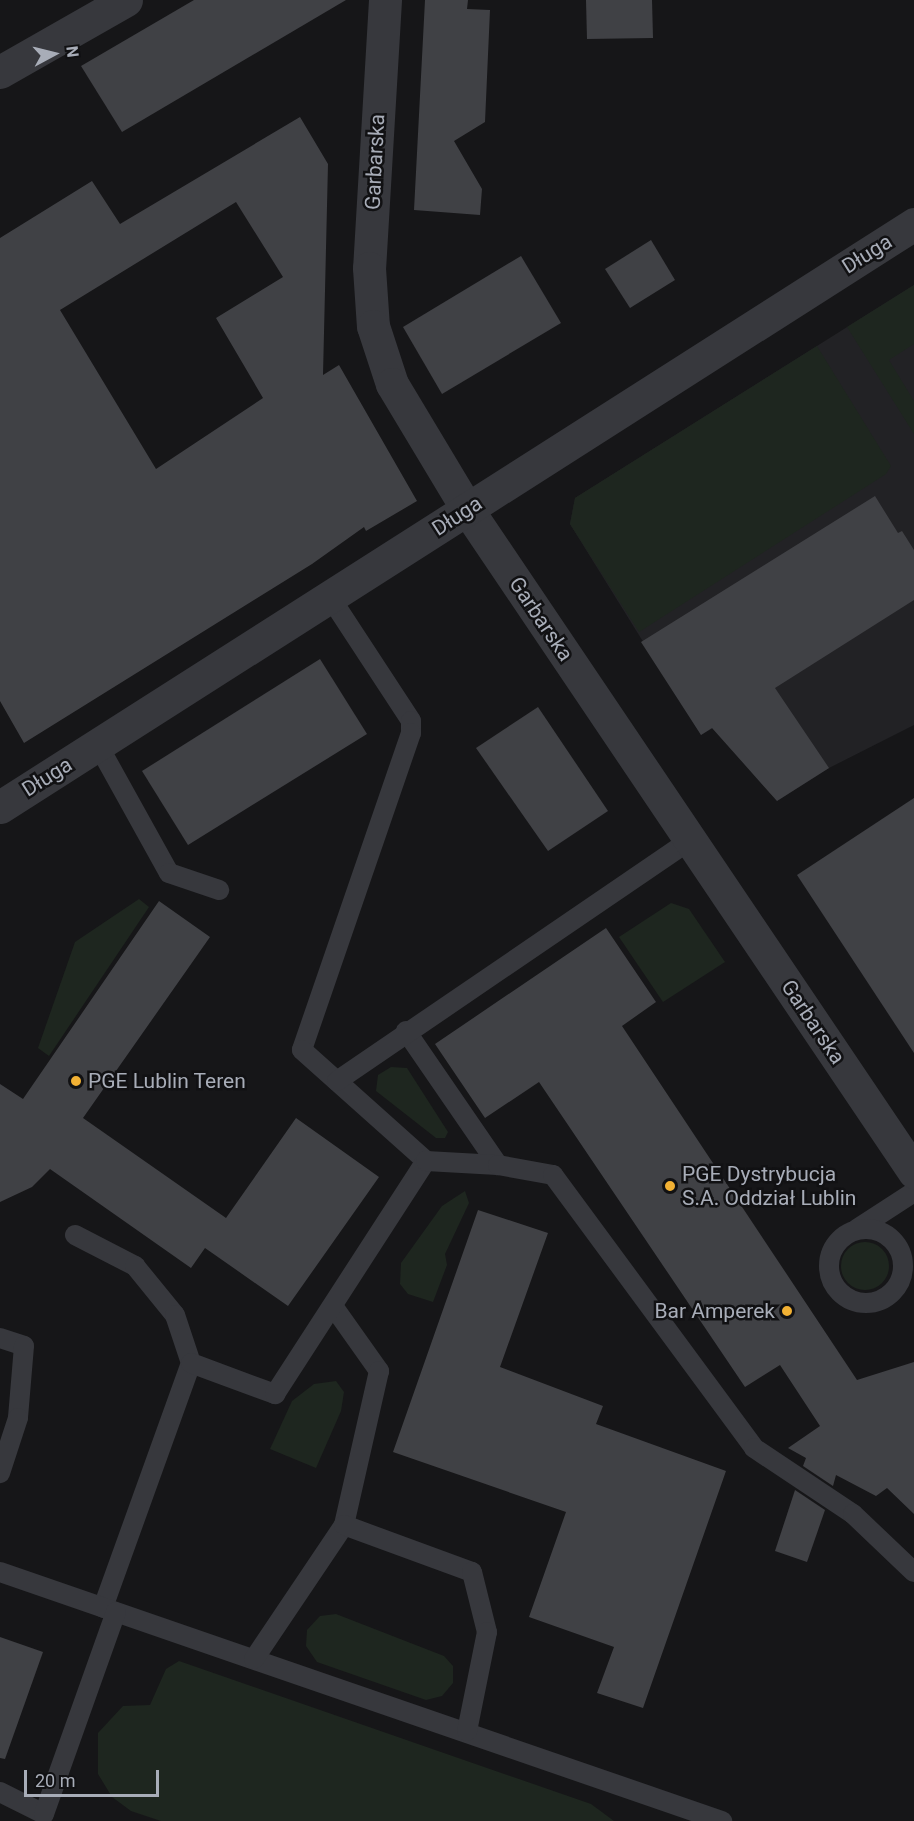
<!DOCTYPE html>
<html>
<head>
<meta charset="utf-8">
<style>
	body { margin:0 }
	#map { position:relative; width:914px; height:1821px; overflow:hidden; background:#161618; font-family:Roboto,sans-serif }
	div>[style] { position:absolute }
	.built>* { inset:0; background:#222225 }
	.green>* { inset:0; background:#1e261f }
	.round { border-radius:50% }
	.building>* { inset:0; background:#404145 }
	.service>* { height:20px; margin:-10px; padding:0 10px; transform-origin:10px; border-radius:10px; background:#37383d }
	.service>.ring { margin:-10px; padding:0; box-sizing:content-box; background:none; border:20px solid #37383d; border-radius:50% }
	.minor>* { height:33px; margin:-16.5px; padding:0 16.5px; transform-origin:16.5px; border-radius:16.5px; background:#37383d }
	.dots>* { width:16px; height:16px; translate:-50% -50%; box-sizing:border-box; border:3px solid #111113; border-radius:50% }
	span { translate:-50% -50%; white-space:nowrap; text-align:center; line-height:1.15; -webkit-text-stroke:5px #111113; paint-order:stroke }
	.street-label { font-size:21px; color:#a8adb8 }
	.poi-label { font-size:21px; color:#a8adb8 }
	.left { translate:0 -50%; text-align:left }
	.right { translate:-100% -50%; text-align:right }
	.north { position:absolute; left:24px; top:24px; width:60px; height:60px; -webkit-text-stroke:4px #111113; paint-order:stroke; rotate:83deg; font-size:16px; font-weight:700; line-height:24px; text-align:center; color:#a8adb8 }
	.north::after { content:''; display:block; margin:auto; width:21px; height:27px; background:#a8adb8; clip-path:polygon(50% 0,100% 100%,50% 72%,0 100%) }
	.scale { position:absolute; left:24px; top:1770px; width:135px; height:27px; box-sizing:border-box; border:3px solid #a8adb8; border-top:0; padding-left:8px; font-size:18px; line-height:21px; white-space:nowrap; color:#a8adb8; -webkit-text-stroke:4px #111113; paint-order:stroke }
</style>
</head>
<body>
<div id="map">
	<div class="built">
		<i style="clip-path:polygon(914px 285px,914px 725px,829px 768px,777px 801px,713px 728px,701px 735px,570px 524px,575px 498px)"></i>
	</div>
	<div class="green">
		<i style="clip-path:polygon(914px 285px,914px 344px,889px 360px,914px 401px,914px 434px,847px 327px)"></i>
		<i style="clip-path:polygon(817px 346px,891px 466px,886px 474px,639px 632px,570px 524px,575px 498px)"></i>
		<i style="clip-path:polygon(139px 899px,149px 907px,49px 1056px,38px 1048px,75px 942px)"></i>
		<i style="clip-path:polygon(671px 903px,689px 909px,725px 962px,663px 1002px,619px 937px)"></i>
		<i style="clip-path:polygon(391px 1067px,407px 1068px,448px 1132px,445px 1138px,436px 1138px,376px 1091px,378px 1075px)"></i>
		<i style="clip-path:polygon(465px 1191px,469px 1203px,445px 1254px,447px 1265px,433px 1302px,408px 1294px,400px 1284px,401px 1263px,442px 1206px)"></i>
		<i class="round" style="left:841px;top:1242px;width:48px;height:48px"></i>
		<i style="clip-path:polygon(336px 1381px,344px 1392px,341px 1411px,316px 1468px,270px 1449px,292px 1401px,314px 1384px)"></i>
		<i style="clip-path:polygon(336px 1614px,444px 1656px,453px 1666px,453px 1683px,442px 1696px,426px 1700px,317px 1662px,306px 1646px,307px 1630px,320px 1616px)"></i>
		<i style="clip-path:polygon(179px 1661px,591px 1804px,614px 1821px,161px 1821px,131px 1811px,112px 1797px,98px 1774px,98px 1733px,123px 1706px,150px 1705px,166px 1669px)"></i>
	</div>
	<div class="building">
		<i style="clip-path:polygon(194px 0,346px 0,122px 132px,81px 66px)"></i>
		<i style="clip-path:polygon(425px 0,468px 0,467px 9px,490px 10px,485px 122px,454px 141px,482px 189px,480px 215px,414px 210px)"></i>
		<i style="clip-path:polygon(586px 0,652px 0,653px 38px,587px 39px)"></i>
		<i style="clip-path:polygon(evenodd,300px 117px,328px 164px,323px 375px,339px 365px,417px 501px,366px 531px,364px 527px,312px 564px,24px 743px,0 701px,0 238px,92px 181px,120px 224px,300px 117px,236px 202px,283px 277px,216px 318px,263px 398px,156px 469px,60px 310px,236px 202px)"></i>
		<i style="clip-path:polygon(651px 240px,675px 280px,630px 308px,605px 269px)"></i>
		<i style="clip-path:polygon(521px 256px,561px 323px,442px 394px,403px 327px)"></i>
		<i style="clip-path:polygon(875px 496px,898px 533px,902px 531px,914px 550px,914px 600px,775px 688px,829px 768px,777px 801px,712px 728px,701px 735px,641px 642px)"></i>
		<i style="clip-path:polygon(320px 659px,367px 734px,188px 845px,142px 771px)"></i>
		<i style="clip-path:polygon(538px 707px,608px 811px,548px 851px,476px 748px)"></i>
		<i style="clip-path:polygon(914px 798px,914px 1053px,797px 875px)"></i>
		<i style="clip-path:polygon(159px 901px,210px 937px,83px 1118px,226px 1218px,296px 1118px,379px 1177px,288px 1306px,205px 1248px,191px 1268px,50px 1169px,32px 1187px,0 1202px,0 1084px,23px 1099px)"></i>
		<i style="clip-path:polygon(606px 928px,656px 1002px,622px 1026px,857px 1380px,914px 1362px,914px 1514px,887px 1488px,876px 1496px,836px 1475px,833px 1486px,803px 1466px,806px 1458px,788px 1448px,820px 1426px,780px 1365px,745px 1387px,539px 1082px,485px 1118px,435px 1044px)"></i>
		<i style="clip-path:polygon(478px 1210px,548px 1233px,500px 1367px,603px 1406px,596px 1424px,726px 1471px,643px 1708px,597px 1693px,614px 1647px,529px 1617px,566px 1512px,393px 1452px)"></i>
		<i style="clip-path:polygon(795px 1490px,825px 1510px,807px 1562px,775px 1551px)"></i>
		<i style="clip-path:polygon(0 1637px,43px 1652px,5px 1759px,0 1758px)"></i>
	</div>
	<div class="service">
		<i style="left:330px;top:597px;width:148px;rotate:56.8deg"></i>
		<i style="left:411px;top:721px;width:12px;rotate:90deg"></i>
		<i style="left:411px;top:733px;width:335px;rotate:109deg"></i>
		<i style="left:302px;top:1050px;width:166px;rotate:41.8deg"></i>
		<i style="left:98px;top:745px;width:146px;rotate:61deg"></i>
		<i style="left:169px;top:873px;width:53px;rotate:18.8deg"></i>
		<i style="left:406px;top:1031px;width:163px;rotate:55.5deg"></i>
		<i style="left:337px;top:1081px;width:427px;rotate:-34.3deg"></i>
		<i style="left:857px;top:1229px;width:68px;rotate:-33deg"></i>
		<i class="ring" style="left:829px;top:1229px;width:54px;height:54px"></i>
		<i style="left:75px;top:1235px;width:68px;rotate:27.3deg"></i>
		<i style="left:135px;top:1266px;width:63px;rotate:50.8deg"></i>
		<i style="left:175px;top:1315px;width:51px;rotate:71.6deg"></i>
		<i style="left:191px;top:1363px;width:260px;rotate:109.8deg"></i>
		<i style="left:333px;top:1306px;width:80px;rotate:54.7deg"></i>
		<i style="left:379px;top:1371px;width:158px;rotate:102.8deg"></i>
		<i style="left:0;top:1338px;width:25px;rotate:18deg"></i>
		<i style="left:24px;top:1346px;width:72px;rotate:94.8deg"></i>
		<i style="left:18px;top:1418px;width:58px;rotate:108.1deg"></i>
		<i style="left:191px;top:1363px;width:90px;rotate:20.3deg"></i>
		<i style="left:275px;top:1394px;width:278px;rotate:-57.1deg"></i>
		<i style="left:426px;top:1161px;width:72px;rotate:3.2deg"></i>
		<i style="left:498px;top:1165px;width:56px;rotate:10.3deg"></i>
		<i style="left:553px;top:1175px;width:339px;rotate:53.6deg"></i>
		<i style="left:754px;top:1448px;width:119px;rotate:33.7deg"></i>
		<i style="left:853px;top:1514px;width:84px;rotate:43.6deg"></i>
		<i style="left:0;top:1572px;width:764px;rotate:19.03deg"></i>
		<i style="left:254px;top:1659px;width:161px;rotate:-56.1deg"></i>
		<i style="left:344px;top:1525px;width:136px;rotate:20.2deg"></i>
		<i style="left:472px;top:1572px;width:62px;rotate:76deg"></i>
		<i style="left:487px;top:1632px;width:101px;rotate:101.4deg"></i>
		<i style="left:0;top:1792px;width:49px;rotate:26.6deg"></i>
		<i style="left:44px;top:1814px;width:214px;rotate:-70.4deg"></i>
	</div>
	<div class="minor">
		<i style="left:385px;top:0;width:268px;rotate:93.4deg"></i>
		<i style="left:369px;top:268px;width:58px;rotate:86.1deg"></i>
		<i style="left:373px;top:326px;width:61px;rotate:71.9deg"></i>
		<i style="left:392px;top:384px;width:146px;rotate:59deg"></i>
		<i style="left:467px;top:509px;width:800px;rotate:56.01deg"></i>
		<i style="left:0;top:72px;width:145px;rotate:-29.7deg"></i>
		<i style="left:0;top:807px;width:1084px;rotate:-32.53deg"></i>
	</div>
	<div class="dots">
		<i style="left:76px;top:1081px;background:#f2b134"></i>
		<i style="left:670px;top:1186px;background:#f2b134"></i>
		<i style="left:787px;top:1311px;background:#f2b134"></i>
	</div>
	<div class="street-label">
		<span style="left:375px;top:162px;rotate:-87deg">Garbarska</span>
		<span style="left:867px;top:254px;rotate:-32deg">Długa</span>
		<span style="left:457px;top:516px;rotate:-33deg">Długa</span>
		<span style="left:541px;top:619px;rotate:56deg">Garbarska</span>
		<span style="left:47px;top:777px;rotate:-32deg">Długa</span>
		<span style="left:813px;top:1022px;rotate:56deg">Garbarska</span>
	</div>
	<div class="poi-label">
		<span class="left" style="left:88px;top:1081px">PGE Lublin Teren</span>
		<span class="left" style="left:682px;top:1186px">PGE Dystrybucja<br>S.A. Oddział Lublin</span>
		<span class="right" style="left:775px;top:1311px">Bar Amperek</span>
	</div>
	<div class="north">N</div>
	<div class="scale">20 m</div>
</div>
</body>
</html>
